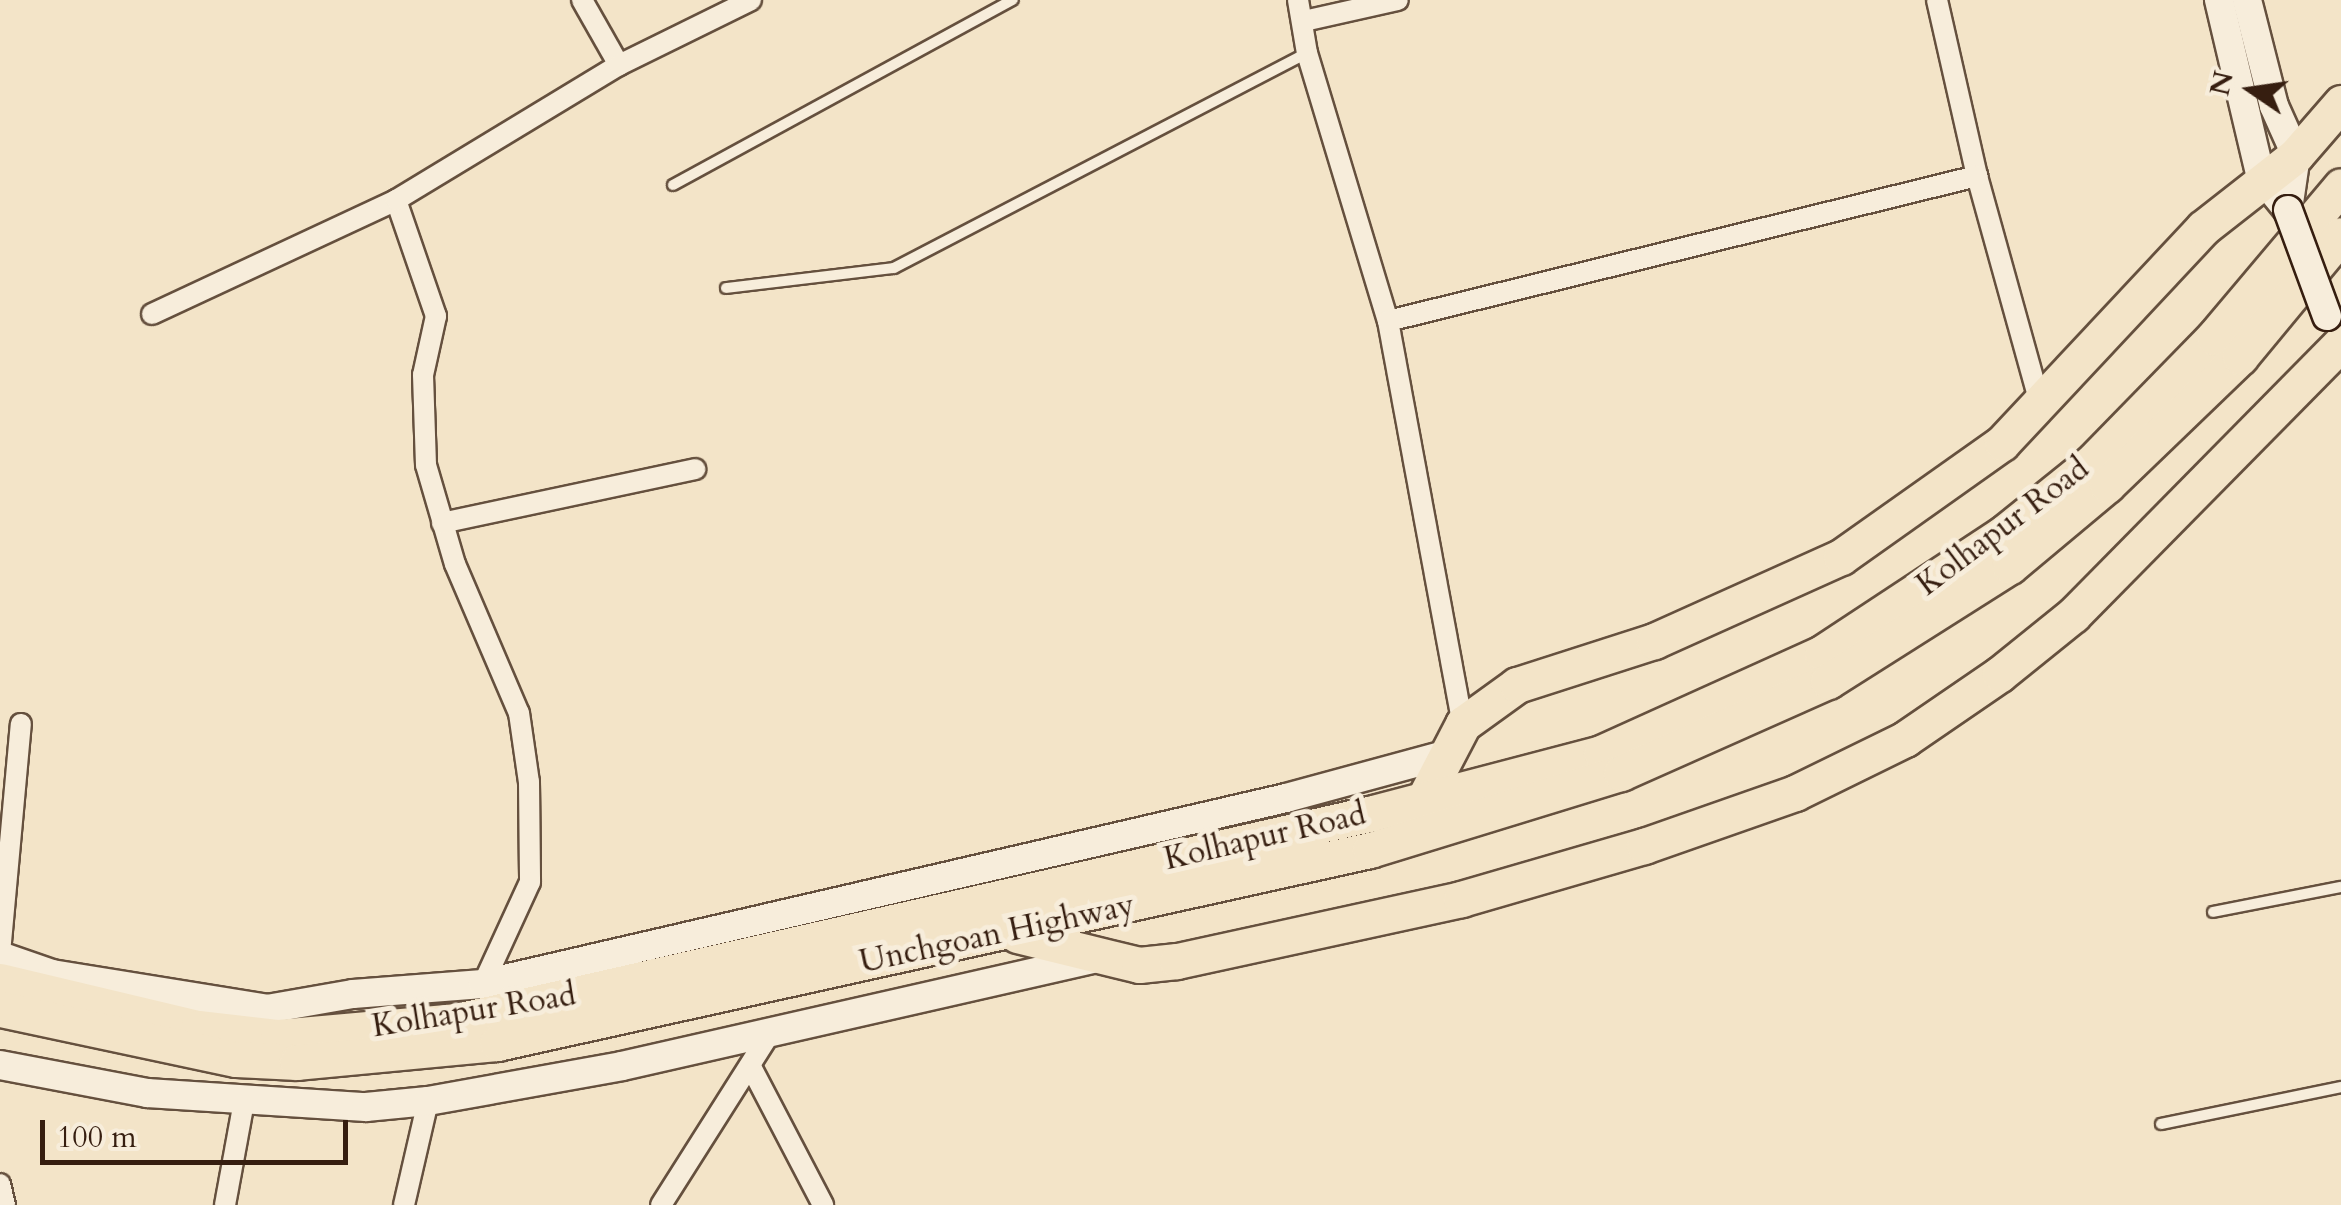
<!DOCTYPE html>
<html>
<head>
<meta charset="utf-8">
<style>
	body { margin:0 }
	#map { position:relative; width:2341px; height:1205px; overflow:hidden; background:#f3e4c8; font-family:Cardo,serif }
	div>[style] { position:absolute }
	.roads { filter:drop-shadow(2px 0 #65503e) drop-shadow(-2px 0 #65503e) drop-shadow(0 2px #65503e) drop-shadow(0 -2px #65503e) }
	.lane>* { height:10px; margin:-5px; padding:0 5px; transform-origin:5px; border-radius:5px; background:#f7eddb }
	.street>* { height:20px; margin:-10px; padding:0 10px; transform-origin:10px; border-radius:10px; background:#f7eddb }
	.secondary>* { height:28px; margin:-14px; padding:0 14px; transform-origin:14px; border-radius:14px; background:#f7eddb }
	.highway>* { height:35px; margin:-17.5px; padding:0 17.5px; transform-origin:17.5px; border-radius:17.5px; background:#f3e4c8 }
	.bridges { filter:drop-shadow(2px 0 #361e10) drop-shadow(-2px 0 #361e10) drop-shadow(0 2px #361e10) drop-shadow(0 -2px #361e10) }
	.secondary-bridge>* { height:28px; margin:-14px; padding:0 14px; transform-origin:14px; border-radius:14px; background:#f7eddb }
	span { translate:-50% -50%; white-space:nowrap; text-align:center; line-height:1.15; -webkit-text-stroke:10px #f7eddb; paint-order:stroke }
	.street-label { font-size:32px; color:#361e10 }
	.north { position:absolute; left:2201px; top:40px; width:100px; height:100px; -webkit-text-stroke:8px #f7eddb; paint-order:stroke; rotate:283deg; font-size:28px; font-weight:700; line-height:40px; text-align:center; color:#361e10 }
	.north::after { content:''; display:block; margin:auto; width:35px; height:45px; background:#361e10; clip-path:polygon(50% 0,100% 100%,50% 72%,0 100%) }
	.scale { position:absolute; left:40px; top:1120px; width:308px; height:45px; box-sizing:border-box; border:5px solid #361e10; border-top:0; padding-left:12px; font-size:30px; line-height:35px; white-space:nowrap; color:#361e10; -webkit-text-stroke:8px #f7eddb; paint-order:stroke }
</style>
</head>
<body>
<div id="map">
	<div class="roads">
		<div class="lane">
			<i style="left:673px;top:185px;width:387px;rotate:-28.6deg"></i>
			<i style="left:726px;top:288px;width:169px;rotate:-6.8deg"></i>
			<i style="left:894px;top:268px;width:466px;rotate:-27.5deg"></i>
			<i style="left:2213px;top:912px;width:130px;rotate:-11.1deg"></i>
			<i style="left:2161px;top:1124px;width:184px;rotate:-11.6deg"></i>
		</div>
		<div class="street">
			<i style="left:582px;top:0;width:75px;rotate:60.4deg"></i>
			<i style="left:1298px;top:0;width:54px;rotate:80.4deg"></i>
			<i style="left:1307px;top:53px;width:280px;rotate:73.2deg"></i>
			<i style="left:1388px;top:321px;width:410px;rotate:79.5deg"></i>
			<i style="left:1937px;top:0;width:180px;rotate:77.2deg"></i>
			<i style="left:1977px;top:176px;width:240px;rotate:74.5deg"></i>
			<i style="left:1304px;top:21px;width:96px;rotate:-12.6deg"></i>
			<i style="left:396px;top:200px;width:123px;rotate:71deg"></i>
			<i style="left:436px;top:316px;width:60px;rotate:102.4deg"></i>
			<i style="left:423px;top:375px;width:90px;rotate:88.1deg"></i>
			<i style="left:426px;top:465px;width:103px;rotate:73.7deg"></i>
			<i style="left:455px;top:564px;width:162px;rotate:66.8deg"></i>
			<i style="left:519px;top:713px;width:70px;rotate:81.8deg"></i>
			<i style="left:529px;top:782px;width:100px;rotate:89.4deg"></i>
			<i style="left:530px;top:882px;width:112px;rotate:114.7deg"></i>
			<i style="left:152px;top:314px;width:269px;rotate:-25deg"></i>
			<i style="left:396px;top:200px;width:261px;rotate:-31.2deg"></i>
			<i style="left:619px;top:65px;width:147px;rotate:-26.2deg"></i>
			<i style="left:1388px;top:321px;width:607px;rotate:-13.83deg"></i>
			<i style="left:442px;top:523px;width:259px;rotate:-12deg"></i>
			<i style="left:0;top:953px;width:230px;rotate:-84.8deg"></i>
			<i style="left:751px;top:1067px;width:156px;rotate:62.4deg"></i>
			<i style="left:0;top:1184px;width:22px;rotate:77deg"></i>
			<i style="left:225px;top:1205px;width:106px;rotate:-79.6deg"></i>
			<i style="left:404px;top:1205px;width:107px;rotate:-77deg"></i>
			<i style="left:661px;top:1205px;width:207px;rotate:-57.6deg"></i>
		</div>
		<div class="secondary">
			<i style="left:2219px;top:0;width:182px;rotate:76.7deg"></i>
			<i style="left:2261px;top:177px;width:43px;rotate:50.7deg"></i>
			<i style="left:2247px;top:0;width:109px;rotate:75.7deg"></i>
			<i style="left:2274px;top:106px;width:54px;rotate:65.8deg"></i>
			<i style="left:2296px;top:155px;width:56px;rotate:98.3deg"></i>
			<i style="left:0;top:956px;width:55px;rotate:19.1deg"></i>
			<i style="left:52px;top:974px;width:218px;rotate:9.2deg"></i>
			<i style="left:267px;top:1009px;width:87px;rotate:-9.9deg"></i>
			<i style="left:353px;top:994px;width:130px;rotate:-4.4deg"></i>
			<i style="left:483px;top:984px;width:824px;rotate:-13.04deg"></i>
			<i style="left:1286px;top:798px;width:168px;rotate:-15.2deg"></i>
			<i style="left:0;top:1065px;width:150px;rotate:10.8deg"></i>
			<i style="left:147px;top:1093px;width:219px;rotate:3.7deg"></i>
			<i style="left:366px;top:1107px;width:62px;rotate:-5.5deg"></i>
			<i style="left:428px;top:1101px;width:197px;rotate:-10.2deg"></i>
			<i style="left:622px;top:1066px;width:489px;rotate:-12.8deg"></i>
		</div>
		<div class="highway">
			<i style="left:1424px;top:799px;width:85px;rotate:-62.5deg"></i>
			<i style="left:1463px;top:724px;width:67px;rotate:-35.8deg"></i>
			<i style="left:1517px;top:685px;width:144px;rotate:-17.8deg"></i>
			<i style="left:1654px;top:641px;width:205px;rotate:-24.2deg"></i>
			<i style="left:1841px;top:557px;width:197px;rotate:-35.3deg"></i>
			<i style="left:2002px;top:443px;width:294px;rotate:-46.9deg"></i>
			<i style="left:2203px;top:228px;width:118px;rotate:-38.1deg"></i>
			<i style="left:2296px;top:155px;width:69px;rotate:-49.1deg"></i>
			<i style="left:1017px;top:935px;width:126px;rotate:13.8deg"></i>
			<i style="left:1139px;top:965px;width:38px;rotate:-6deg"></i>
			<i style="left:1177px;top:961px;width:291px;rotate:-12.3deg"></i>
			<i style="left:1461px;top:899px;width:191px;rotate:-16.2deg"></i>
			<i style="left:1644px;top:846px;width:160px;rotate:-19.3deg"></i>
			<i style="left:1795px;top:793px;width:123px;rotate:-26.1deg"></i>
			<i style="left:1905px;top:739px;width:115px;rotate:-34.4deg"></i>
			<i style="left:2000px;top:674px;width:94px;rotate:-38.9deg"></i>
			<i style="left:2073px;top:615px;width:382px;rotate:-45.4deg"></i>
			<i style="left:0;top:981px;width:204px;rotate:13.4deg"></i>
			<i style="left:198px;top:1028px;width:81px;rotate:6.4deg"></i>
			<i style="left:278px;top:1037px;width:180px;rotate:-5.1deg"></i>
			<i style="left:457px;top:1021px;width:939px;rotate:-12.79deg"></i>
			<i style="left:1373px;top:813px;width:236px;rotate:-14.7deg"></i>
			<i style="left:1601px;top:753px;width:243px;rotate:-24.3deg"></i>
			<i style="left:1822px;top:653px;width:218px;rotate:-33.4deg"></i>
			<i style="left:2004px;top:533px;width:113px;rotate:-38.9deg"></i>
			<i style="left:2092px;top:462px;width:175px;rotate:-45.7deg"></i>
			<i style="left:2214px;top:337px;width:197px;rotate:-49.9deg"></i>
			<i style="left:0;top:1009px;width:241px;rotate:12deg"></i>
			<i style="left:236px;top:1059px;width:61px;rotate:2.8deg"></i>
			<i style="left:297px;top:1062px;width:201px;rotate:-5.4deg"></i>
			<i style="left:497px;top:1043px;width:894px;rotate:-12.47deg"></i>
			<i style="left:1370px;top:850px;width:263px;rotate:-17.1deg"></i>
			<i style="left:1621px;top:773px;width:227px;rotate:-24deg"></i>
			<i style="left:1828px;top:681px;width:215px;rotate:-32.3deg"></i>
			<i style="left:2010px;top:566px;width:126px;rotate:-39.9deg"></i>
			<i style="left:2107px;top:485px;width:185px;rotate:-43.9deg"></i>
			<i style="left:2240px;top:357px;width:158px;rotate:-50.4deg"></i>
		</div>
	</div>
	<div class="bridges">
		<div class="secondary-bridge">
			<i style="left:2288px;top:210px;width:113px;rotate:69.8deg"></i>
		</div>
	</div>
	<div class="street-label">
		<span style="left:2003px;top:527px;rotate:-37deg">Kolhapur Road</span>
		<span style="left:1265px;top:837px;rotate:-13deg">Kolhapur Road</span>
		<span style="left:997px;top:934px;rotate:-12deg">Unchgoan Highway</span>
		<span style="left:474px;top:1011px;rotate:-9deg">Kolhapur Road</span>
	</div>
	<div class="north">N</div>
	<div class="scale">100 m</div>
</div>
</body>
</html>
